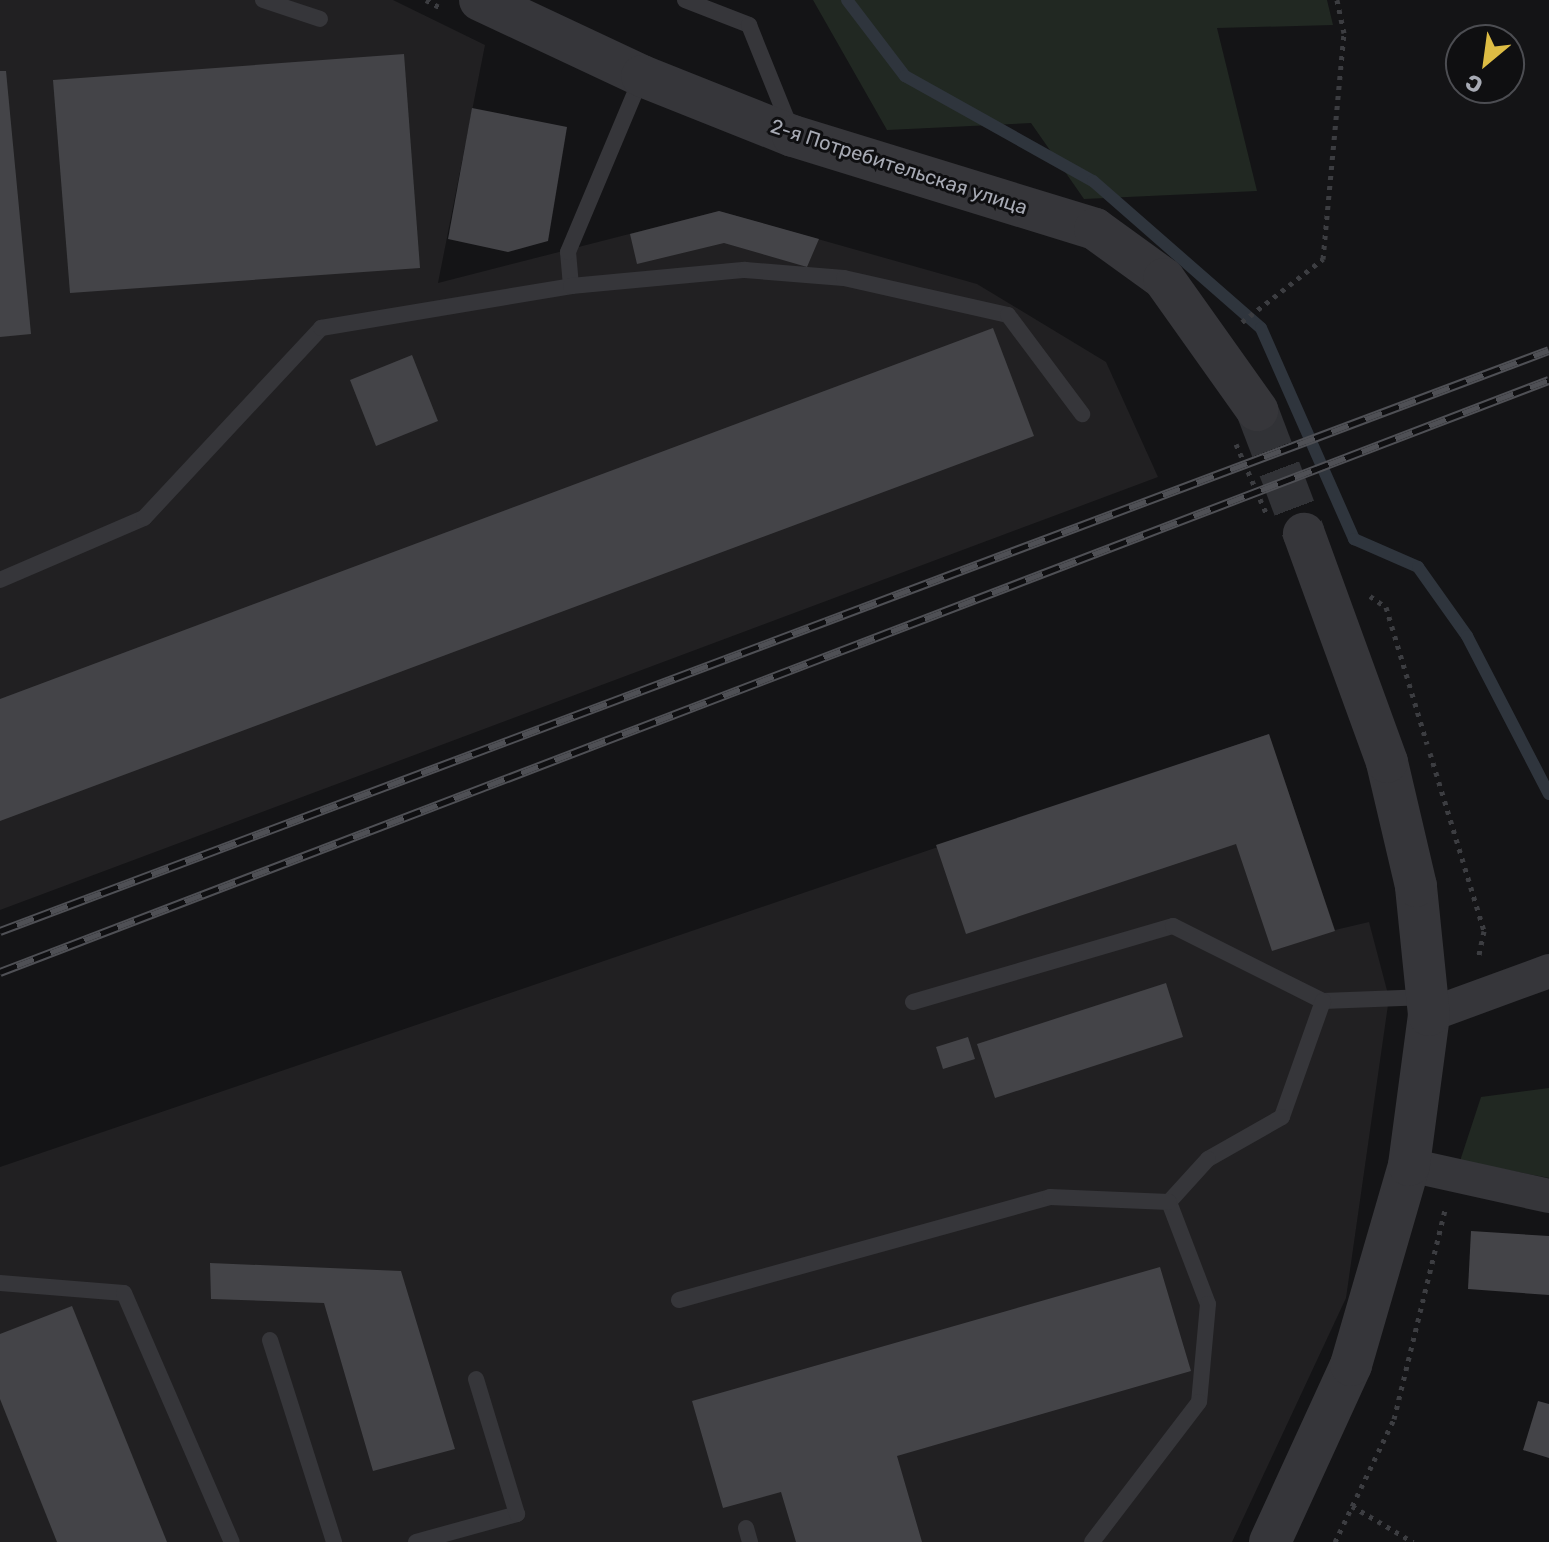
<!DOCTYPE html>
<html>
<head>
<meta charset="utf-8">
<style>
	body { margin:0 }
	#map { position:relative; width:1549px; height:1542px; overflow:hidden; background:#141416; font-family:Rubik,sans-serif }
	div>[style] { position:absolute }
	.built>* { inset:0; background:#212022 }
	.green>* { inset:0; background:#212822 }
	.stream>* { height:12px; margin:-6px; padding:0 6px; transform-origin:6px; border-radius:6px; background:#2f353d }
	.building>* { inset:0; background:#444448 }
	.tertiary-tunnel>* { height:42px; margin-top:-21px; transform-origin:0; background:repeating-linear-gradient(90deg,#313236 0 42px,transparent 0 63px) }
	.path>* { height:5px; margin-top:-2.5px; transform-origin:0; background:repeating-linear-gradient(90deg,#3c3d41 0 4px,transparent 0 10px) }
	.service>* { height:16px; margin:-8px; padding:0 8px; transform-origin:8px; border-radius:8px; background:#36363a }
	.minor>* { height:34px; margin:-17px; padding:0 17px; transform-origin:17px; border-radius:17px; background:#36363a }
	.tertiary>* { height:42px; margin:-21px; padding:0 21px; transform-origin:21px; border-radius:21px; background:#36363a }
	.rail>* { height:9px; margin-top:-4.5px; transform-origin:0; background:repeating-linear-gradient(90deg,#0f0f11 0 18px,#4f5055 0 36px); box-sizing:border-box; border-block:2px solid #4f5055 }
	span { translate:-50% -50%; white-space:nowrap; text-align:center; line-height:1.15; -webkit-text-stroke:6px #0f0f11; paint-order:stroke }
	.street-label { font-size:20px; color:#a7aab4 }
	.north { position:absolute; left:1445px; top:24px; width:80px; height:80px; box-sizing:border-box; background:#0f0f11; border:2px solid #4c4d52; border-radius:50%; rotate:209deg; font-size:22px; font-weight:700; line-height:32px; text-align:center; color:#a7aab4 }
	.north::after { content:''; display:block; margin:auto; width:28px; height:36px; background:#ddbc44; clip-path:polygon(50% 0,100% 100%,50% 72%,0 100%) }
</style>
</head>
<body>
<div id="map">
	<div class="built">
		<i style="clip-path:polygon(0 0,393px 0,485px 45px,438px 283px,719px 211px,977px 284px,1106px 362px,1158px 477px,0 910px)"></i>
		<i style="clip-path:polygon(1269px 734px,1335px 930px,1369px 922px,1389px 998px,1346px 1298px,1232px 1542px,0 1542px,0 1167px)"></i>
	</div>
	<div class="green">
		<i style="clip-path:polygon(813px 0,1327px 0,1333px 25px,1217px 28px,1257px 191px,1084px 199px,1031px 123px,887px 130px)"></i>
		<i style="clip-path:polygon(1549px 1088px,1549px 1178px,1460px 1161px,1481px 1097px)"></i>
	</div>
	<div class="stream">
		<i style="left:847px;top:0;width:96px;rotate:52.7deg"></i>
		<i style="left:905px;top:76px;width:215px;rotate:29.2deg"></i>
		<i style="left:1093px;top:181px;width:223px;rotate:41.2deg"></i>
		<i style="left:1261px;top:328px;width:231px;rotate:66.2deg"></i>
		<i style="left:1354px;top:539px;width:70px;rotate:23.6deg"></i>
		<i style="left:1418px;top:567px;width:85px;rotate:54.6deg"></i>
		<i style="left:1467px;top:636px;width:178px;rotate:62.6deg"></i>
	</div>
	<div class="building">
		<i style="clip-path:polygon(404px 54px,420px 268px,70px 293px,53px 80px)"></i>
		<i style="clip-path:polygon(0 71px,6px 71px,31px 334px,0 337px)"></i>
		<i style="clip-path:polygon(472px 108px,567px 127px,548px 241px,508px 252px,448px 239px)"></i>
		<i style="clip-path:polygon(719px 211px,819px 239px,807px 267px,724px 243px,637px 264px,630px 234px)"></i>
		<i style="clip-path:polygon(993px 328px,1034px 436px,0 821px,0 699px)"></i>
		<i style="clip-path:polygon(412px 355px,438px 421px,376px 446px,350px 380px)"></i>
		<i style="clip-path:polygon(1269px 734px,1335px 931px,1272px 951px,1236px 844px,966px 934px,936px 845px)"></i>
		<i style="clip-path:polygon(1166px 983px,1183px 1037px,995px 1098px,977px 1044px)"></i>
		<i style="clip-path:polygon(968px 1037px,975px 1059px,943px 1069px,936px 1047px)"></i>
		<i style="clip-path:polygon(1471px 1231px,1549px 1236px,1549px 1295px,1468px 1289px)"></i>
		<i style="clip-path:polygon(210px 1263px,401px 1271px,455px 1449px,373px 1471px,324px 1303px,211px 1299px)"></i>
		<i style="clip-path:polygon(1160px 1267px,1191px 1371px,897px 1456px,922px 1542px,796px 1542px,781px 1492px,723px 1508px,692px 1401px)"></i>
		<i style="clip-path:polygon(72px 1306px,167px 1542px,57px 1542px,0 1399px,0 1334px)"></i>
		<i style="clip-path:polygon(1538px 1401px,1549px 1404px,1549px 1458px,1523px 1450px)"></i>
	</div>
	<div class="tertiary-tunnel">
		<i style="left:1257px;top:410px;width:133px;rotate:69.2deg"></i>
	</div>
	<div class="path">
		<i style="left:426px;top:0;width:17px;rotate:28deg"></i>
		<i style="left:1242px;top:322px;width:103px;rotate:-37.9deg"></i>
		<i style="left:1323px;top:259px;width:227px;rotate:-84.7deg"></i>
		<i style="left:1344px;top:33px;width:34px;rotate:-102deg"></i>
		<i style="left:1236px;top:444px;width:77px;rotate:66.4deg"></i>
		<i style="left:1370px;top:596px;width:19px;rotate:35deg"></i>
		<i style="left:1386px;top:607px;width:143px;rotate:73.3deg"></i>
		<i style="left:1430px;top:753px;width:186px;rotate:73.1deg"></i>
		<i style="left:1484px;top:931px;width:29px;rotate:102deg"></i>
		<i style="left:1352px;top:1506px;width:71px;rotate:30.5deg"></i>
		<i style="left:1335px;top:1542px;width:136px;rotate:-64.4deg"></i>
		<i style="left:1394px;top:1419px;width:215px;rotate:-76.3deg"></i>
	</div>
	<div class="service">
		<i style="left:263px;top:0;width:60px;rotate:18.4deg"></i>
		<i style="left:685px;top:0;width:69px;rotate:21.3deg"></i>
		<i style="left:749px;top:25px;width:110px;rotate:68.1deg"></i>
		<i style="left:571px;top:286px;width:34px;rotate:-95deg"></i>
		<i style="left:568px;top:252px;width:189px;rotate:-67.2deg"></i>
		<i style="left:0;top:580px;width:157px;rotate:-23.3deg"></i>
		<i style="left:144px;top:518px;width:260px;rotate:-47deg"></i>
		<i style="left:321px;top:328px;width:254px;rotate:-9.5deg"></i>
		<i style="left:571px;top:286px;width:175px;rotate:-5.3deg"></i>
		<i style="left:745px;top:270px;width:99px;rotate:4.6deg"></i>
		<i style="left:844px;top:278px;width:168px;rotate:12.7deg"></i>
		<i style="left:1008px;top:315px;width:124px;rotate:53.2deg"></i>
		<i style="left:1323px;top:1001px;width:104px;rotate:-2.2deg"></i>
		<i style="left:913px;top:1002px;width:271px;rotate:-16.3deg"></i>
		<i style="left:1173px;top:926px;width:168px;rotate:26.6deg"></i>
		<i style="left:1323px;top:1001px;width:123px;rotate:109.5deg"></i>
		<i style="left:1282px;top:1117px;width:85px;rotate:150.4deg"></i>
		<i style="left:1208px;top:1159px;width:58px;rotate:132.2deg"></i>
		<i style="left:1169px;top:1202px;width:109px;rotate:69.1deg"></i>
		<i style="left:1208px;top:1304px;width:98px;rotate:95.2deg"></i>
		<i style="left:1199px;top:1402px;width:176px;rotate:127.4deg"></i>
		<i style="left:0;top:1283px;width:124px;rotate:4.6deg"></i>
		<i style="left:124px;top:1293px;width:271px;rotate:66.6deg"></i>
		<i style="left:679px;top:1300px;width:385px;rotate:-15.5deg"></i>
		<i style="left:1050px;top:1197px;width:119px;rotate:2.4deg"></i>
		<i style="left:270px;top:1340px;width:212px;rotate:72.4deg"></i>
		<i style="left:746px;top:1528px;width:15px;rotate:74deg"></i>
		<i style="left:416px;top:1542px;width:105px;rotate:-15.5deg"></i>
		<i style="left:517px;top:1514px;width:141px;rotate:-106.9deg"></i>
	</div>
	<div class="minor">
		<i style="left:1429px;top:1015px;width:128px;rotate:-20.1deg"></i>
		<i style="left:1409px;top:1165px;width:143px;rotate:12.5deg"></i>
	</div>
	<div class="tertiary">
		<i style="left:480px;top:0;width:179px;rotate:25.1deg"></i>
		<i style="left:642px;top:76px;width:162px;rotate:21.7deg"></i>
		<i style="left:793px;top:136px;width:316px;rotate:17.1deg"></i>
		<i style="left:1095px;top:229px;width:85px;rotate:35.9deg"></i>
		<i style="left:1164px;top:279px;width:161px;rotate:54.6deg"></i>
		<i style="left:1270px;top:1542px;width:195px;rotate:-65.4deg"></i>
		<i style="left:1351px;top:1365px;width:208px;rotate:-73.8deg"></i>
		<i style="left:1409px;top:1165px;width:151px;rotate:-82.4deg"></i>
		<i style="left:1429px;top:1015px;width:130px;rotate:-95.8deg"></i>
		<i style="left:1416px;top:886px;width:127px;rotate:-103.2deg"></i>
		<i style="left:1387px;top:762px;width:243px;rotate:-110deg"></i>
	</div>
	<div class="rail">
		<i style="left:0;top:931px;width:1654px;rotate:-20.56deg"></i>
		<i style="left:0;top:972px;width:1658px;rotate:-20.92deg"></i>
	</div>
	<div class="street-label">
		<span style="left:899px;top:167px;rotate:18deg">2-я Потребительская улица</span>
	</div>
	<div class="north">С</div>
</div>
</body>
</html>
